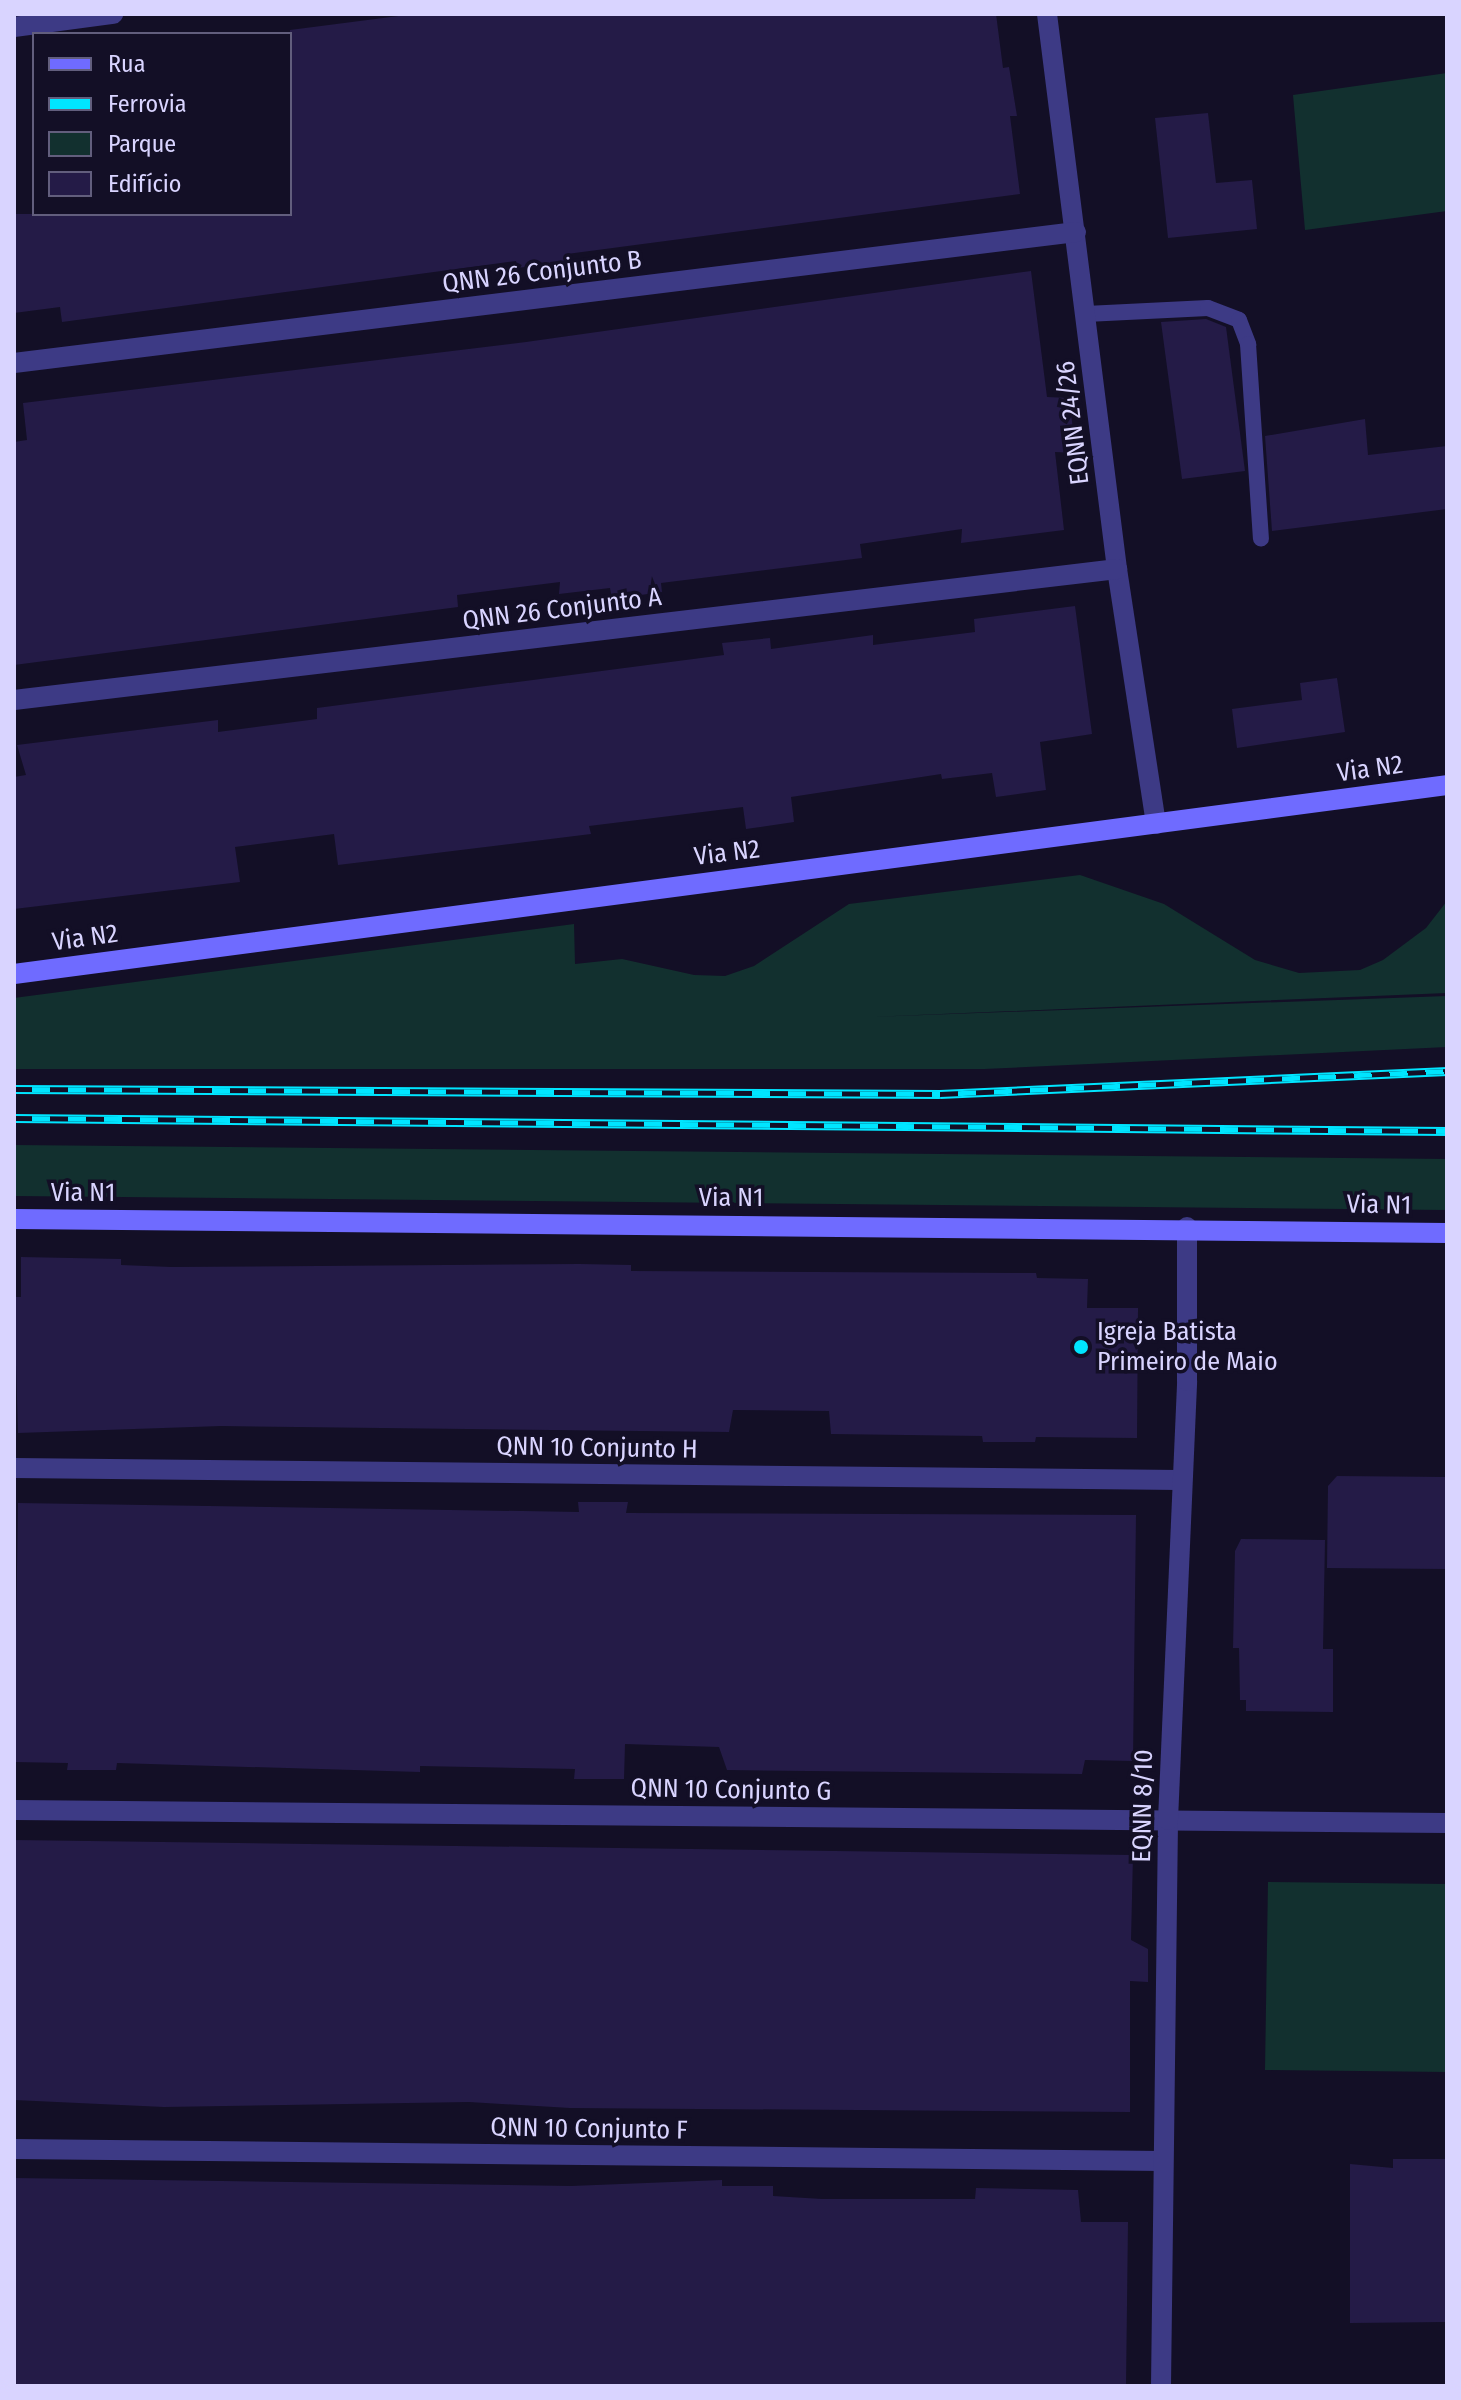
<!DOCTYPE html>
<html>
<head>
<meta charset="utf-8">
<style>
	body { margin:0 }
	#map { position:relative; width:1461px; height:2400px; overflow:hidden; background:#130f26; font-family:"Fira Sans Condensed",sans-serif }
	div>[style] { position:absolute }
	.green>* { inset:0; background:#12302f }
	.building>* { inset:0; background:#241b47 }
	.service>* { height:16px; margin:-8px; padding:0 8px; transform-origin:8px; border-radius:8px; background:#3d3a85 }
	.minor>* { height:20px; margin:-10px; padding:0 10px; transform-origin:10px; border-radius:10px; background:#3d3a85 }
	.secondary>* { height:20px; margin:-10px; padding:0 10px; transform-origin:10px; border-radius:10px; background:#6f6bff }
	.rail>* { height:9px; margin-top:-4.5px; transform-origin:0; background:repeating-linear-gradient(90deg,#130f26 0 18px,#00e5ff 0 36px); box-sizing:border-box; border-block:2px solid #00e5ff }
	.dots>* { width:22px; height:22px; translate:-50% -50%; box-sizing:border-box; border:4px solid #130f26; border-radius:50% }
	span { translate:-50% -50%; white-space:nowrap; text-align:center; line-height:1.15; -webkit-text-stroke:7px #130f26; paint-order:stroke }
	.street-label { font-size:26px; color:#d9d4ff }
	.poi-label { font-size:26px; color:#d9d4ff }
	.left { translate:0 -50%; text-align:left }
	.frame { position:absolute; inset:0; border:16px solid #d9d4ff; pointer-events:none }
	.legend { position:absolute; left:32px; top:32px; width:260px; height:184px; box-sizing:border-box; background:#130f26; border:2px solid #625e7d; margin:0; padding:10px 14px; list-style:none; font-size:24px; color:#d9d4ff }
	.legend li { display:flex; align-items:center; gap:16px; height:40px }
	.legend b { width:40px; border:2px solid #625e7d }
</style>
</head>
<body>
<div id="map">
	<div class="green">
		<i style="clip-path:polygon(1447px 73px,1447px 211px,1305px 230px,1293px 95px)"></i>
		<i style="clip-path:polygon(1080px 875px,1164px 904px,1255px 960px,1299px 973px,1360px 970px,1383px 960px,1426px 928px,1447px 901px,1447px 993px,870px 1017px,1447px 996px,1447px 1047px,984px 1069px,14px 1069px,14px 998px,574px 924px,575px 964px,622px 959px,694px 975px,725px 976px,754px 966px,849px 904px)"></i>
		<i style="clip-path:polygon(14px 1145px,1447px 1159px,1447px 1210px,14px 1196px)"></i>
		<i style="clip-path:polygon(1268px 1882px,1447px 1884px,1447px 2072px,1265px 2070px)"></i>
	</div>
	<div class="building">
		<i style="clip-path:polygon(414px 14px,996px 14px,1003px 68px,1009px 67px,1017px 116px,1010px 116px,1020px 194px,567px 254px,567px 262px,517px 268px,516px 261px,62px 322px,60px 307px,14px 313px,14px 214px,290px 214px,290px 30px)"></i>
		<i style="clip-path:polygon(1208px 113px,1216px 183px,1252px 180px,1257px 229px,1168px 238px,1155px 118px)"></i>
		<i style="clip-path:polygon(1031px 271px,1047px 397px,1069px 398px,1076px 453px,1055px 452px,1064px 530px,961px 543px,962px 529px,860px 544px,862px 558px,661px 583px,662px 592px,612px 599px,610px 588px,559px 594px,560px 582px,457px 595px,458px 607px,14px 665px,14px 442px,27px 440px,23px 403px,526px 342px)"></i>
		<i style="clip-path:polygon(1206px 319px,1226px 327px,1245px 471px,1182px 479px,1161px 322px)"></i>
		<i style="clip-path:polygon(1365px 419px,1368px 455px,1447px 446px,1447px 509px,1272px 531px,1265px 436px)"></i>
		<i style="clip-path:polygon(1075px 606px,1092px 734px,1040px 742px,1046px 790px,996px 797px,992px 773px,942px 779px,941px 774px,791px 797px,794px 822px,746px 829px,743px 807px,589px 826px,591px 834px,338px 865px,334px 834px,235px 847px,240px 882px,14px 909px,14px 777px,26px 775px,17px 745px,218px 720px,218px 732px,317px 719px,317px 708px,724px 655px,722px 643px,770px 638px,771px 649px,873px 635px,873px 645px,975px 632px,974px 619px)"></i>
		<i style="clip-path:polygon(1337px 678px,1345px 732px,1237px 748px,1232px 709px,1302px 700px,1300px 683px)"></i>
		<i style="clip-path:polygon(21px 1257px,121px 1259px,121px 1265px,171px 1267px,579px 1264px,631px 1265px,631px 1271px,1036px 1273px,1037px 1278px,1088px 1279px,1087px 1308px,1138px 1308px,1137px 1438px,1036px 1437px,1035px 1442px,983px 1442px,982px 1436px,831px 1434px,829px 1411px,733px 1410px,729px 1432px,221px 1426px,18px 1433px,14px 1297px,21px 1297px)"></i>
		<i style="clip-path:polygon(1337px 1476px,1447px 1477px,1447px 1569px,1327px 1568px,1328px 1486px)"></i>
		<i style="clip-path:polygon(578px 1502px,628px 1502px,626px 1513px,1136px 1515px,1133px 1761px,1085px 1760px,1082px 1774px,727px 1770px,719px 1747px,625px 1744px,624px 1779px,574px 1779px,575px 1769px,420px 1766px,420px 1772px,117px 1763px,116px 1770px,67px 1770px,68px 1763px,14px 1762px,18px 1503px,579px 1512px)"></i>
		<i style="clip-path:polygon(1241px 1539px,1325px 1540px,1323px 1649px,1333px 1649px,1333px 1712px,1246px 1711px,1246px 1700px,1240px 1700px,1239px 1648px,1233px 1648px,1235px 1551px)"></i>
		<i style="clip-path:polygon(14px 1840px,1133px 1855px,1131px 1940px,1148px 1949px,1148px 1982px,1130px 1981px,1130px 2112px,570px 2108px,469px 2102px,164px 2107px,14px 2100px)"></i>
		<i style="clip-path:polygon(1393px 2159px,1447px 2159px,1447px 2322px,1350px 2323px,1350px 2164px,1393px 2168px)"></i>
		<i style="clip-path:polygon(14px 2178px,571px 2186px,722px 2180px,722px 2186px,773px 2186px,773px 2196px,822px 2199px,975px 2199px,976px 2188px,1078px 2190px,1081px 2222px,1128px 2222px,1126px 2386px,14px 2386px)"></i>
	</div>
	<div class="service">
		<i style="left:1086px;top:314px;width:122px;rotate:-2.8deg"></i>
		<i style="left:1208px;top:308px;width:33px;rotate:21deg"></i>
		<i style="left:1239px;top:320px;width:26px;rotate:69deg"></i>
		<i style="left:1248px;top:344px;width:195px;rotate:86.2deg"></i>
	</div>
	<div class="minor">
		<i style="left:1047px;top:14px;width:559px;rotate:82.81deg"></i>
		<i style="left:1117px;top:569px;width:258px;rotate:81.3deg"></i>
		<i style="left:14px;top:27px;width:100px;rotate:-7.5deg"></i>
		<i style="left:14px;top:363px;width:1070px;rotate:-7.03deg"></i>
		<i style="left:14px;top:700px;width:1111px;rotate:-6.77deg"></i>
		<i style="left:14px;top:1468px;width:1165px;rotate:0.59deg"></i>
		<i style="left:14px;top:1810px;width:1433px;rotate:0.52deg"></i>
		<i style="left:14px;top:2149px;width:1149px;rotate:0.6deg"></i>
		<i style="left:1161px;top:2386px;width:566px;rotate:-89.29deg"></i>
		<i style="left:1168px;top:1820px;width:439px;rotate:-87.5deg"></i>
		<i style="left:1187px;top:1381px;width:154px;rotate:-90deg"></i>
	</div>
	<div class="secondary">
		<i style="left:14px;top:974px;width:1445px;rotate:-7.51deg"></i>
		<i style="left:14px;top:1219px;width:1433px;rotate:0.56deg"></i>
	</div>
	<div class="rail">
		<i style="left:14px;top:1089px;width:926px;rotate:0.31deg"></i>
		<i style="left:940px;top:1094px;width:508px;rotate:-2.6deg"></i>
		<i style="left:14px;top:1118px;width:1433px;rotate:0.52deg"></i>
	</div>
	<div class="dots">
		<i style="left:1081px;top:1347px;background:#00e5ff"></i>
	</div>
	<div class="street-label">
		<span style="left:542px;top:272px;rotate:-7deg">QNN 26 Conjunto B</span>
		<span style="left:1073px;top:423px;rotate:-97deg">EQNN 24/26</span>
		<span style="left:562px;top:609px;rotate:-7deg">QNN 26 Conjunto A</span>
		<span style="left:1370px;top:769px;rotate:-8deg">Via N2</span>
		<span style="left:727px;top:853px;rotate:-7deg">Via N2</span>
		<span style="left:85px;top:938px;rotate:-8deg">Via N2</span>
		<span style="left:83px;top:1193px">Via N1</span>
		<span style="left:731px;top:1198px">Via N1</span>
		<span style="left:1379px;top:1205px;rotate:1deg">Via N1</span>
		<span style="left:597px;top:1448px;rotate:1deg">QNN 10 Conjunto H</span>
		<span style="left:731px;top:1790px;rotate:1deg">QNN 10 Conjunto G</span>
		<span style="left:1143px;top:1806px;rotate:-89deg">EQNN 8/10</span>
		<span style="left:589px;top:2129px;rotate:1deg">QNN 10 Conjunto F</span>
	</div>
	<div class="poi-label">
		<span class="left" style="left:1097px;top:1347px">Igreja Batista<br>Primeiro de Maio</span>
	</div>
	<div class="frame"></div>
	<ul class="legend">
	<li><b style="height:10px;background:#6f6bff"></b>Rua</li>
	<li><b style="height:10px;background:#00e5ff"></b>Ferrovia</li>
	<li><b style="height:22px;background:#12302f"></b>Parque</li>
	<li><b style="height:22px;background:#241b47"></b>Edifício</li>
	</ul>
</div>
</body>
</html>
